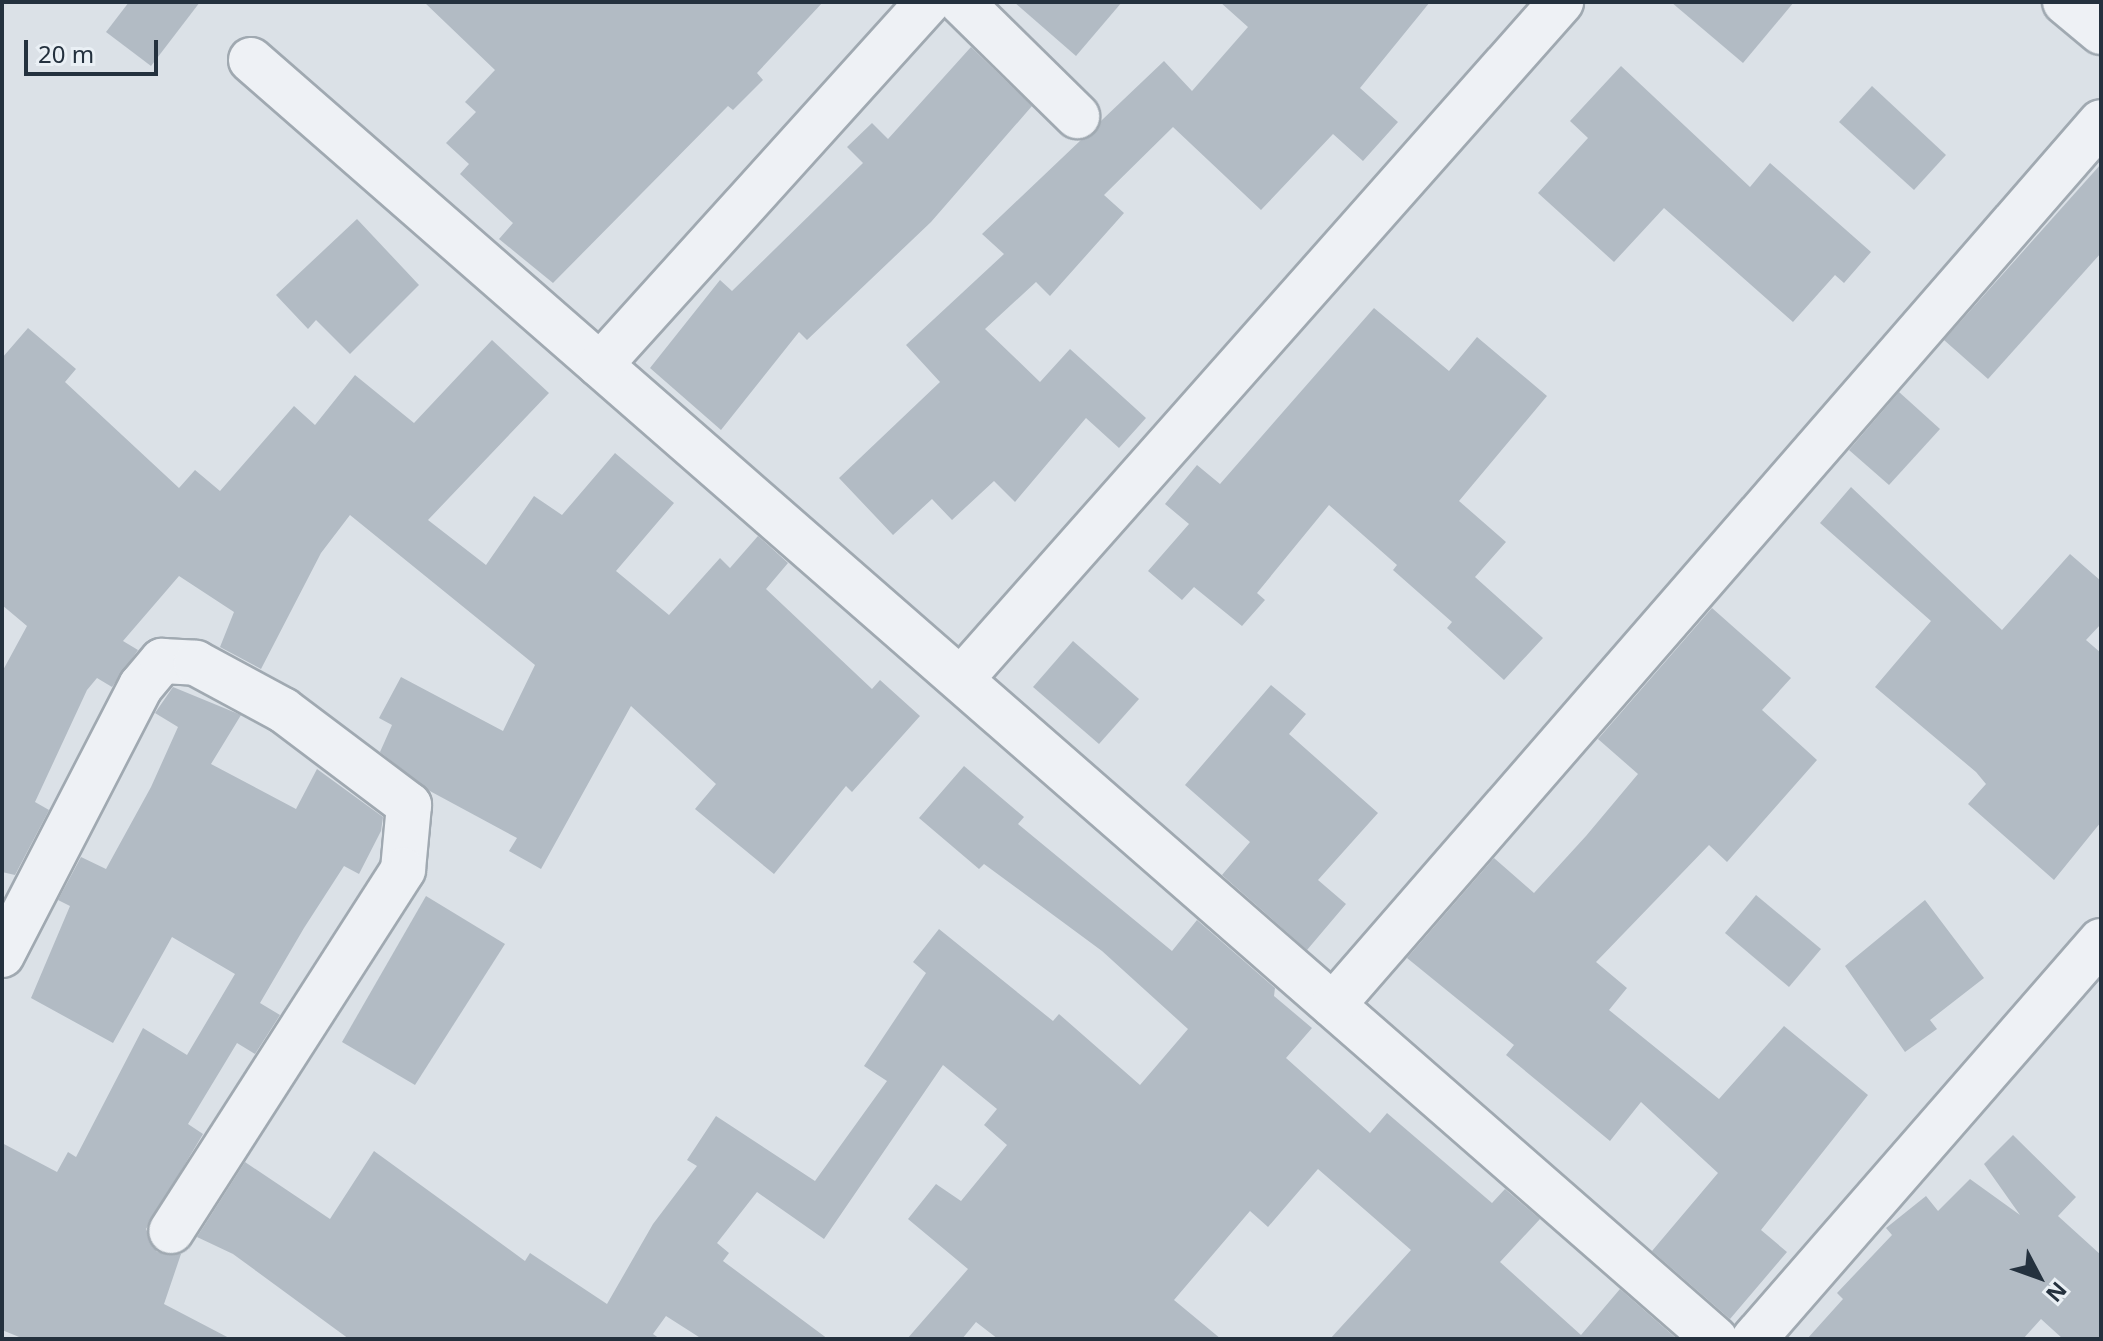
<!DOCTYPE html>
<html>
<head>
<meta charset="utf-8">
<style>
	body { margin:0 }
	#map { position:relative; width:2103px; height:1341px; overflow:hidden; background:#dbe1e7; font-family:"Noto Sans",sans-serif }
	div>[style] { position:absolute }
	.building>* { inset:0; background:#b2bbc4 }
	.roads { filter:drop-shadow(2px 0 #a0a9b1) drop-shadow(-2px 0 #a0a9b1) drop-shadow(0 2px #a0a9b1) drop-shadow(0 -2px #a0a9b1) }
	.minor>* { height:44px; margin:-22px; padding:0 22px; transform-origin:22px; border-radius:22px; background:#eef1f5 }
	span { translate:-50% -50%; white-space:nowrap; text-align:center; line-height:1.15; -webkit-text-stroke:6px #eaf0f5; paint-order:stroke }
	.frame { position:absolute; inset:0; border:4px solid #24313e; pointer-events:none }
	.north { position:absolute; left:1999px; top:1237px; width:80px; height:80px; -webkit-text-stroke:6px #eaf0f5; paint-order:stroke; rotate:131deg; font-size:22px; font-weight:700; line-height:32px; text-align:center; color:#24313e }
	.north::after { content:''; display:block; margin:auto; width:28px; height:36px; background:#24313e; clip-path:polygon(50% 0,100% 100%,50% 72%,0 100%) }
	.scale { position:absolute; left:24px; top:40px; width:134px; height:36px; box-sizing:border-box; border:4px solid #24313e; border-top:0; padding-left:10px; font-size:24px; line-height:28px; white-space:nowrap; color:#24313e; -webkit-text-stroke:6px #eaf0f5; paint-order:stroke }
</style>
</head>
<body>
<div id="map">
	<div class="building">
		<i style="clip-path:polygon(129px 2px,200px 2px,151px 66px,106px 32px)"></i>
		<i style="clip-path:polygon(424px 2px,823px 2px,757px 73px,763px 80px,733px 110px,728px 106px,553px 283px,499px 239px,513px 223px,460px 174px,469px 164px,446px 143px,476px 112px,465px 102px,495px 70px)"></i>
		<i style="clip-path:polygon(1014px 2px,1122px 2px,1076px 56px)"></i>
		<i style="clip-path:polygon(1220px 2px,1430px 2px,1360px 88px,1398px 122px,1363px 161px,1333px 134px,1261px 210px,1173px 127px,1104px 195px,1124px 213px,1050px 296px,1036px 282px,985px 329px,1040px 382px,1070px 349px,1146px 418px,1119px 448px,1086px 418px,1015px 502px,994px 481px,952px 520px,932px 499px,893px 535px,839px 478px,940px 382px,906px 345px,1004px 254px,982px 234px,1164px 61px,1192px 91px,1248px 27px)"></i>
		<i style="clip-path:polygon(1671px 2px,1794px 2px,1743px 63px)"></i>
		<i style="clip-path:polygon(971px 47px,1032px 106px,931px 222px,807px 340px,799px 332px,721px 430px,650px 368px,720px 280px,732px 291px,863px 163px,847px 147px,872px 123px,888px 139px)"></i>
		<i style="clip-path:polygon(1621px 66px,1750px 187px,1770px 163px,1871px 252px,1844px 283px,1835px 275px,1793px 322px,1664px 208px,1614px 262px,1538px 193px,1588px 138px,1570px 121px)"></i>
		<i style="clip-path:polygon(1872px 86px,1946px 155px,1914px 190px,1839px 122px)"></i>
		<i style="clip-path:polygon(2101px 164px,2101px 253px,1988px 379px,1944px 340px)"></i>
		<i style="clip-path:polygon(357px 219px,419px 285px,350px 354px,316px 320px,308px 329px,276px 295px)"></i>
		<i style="clip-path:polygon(1374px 308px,1449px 371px,1477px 337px,1547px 396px,1459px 501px,1506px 542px,1475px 577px,1543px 638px,1504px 680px,1447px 628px,1452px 622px,1393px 570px,1397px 565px,1329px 505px,1257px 593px,1265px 600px,1242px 626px,1194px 587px,1182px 600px,1148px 571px,1189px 524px,1165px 504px,1197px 465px,1220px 484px)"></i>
		<i style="clip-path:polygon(28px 328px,76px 369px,65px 382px,179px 488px,195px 470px,220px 491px,294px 406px,315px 425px,355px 375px,414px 423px,492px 340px,549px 393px,428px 520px,486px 565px,534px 496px,562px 515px,615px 453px,674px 503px,616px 571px,669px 615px,720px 558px,730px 568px,758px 536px,788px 563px,766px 589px,872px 689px,880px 680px,920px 716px,852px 792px,846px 786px,774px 874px,695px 809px,716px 784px,631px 706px,541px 869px,509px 851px,517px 838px,428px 790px,380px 752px,392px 725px,379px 718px,401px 677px,503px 731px,535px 665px,350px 515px,321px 553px,261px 669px,220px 647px,234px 612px,179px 576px,123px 641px,138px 650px,112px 687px,97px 678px,87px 690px,35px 802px,49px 810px,15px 875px,2px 872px,2px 672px,27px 626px,2px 605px,2px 358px)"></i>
		<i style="clip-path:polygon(1899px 392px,1940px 429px,1889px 485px,1849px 450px)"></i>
		<i style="clip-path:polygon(1851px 487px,2002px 630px,2070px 554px,2101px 581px,2101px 624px,2086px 640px,2101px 653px,2101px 822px,2054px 880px,1968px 804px,1986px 784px,1976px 772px,1875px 687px,1931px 621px,1820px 523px)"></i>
		<i style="clip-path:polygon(1712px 608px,1791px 678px,1762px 710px,1817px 760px,1727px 862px,1709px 845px,1596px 962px,1627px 988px,1609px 1010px,1719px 1099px,1784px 1026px,1868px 1095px,1761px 1230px,1787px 1252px,1730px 1319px,1652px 1251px,1718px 1173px,1641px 1102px,1610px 1141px,1506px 1055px,1514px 1045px,1407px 958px,1494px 858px,1534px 893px,1586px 836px,1638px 774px,1598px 739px)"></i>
		<i style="clip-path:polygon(1073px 641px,1139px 699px,1099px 744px,1033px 687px)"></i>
		<i style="clip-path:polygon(1271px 685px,1306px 714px,1289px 734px,1378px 813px,1318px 880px,1346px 904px,1307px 950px,1222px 875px,1250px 842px,1185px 785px)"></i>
		<i style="clip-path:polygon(173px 687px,241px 715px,211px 764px,296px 809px,317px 769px,383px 817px,381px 831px,359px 874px,344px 866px,304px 928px,260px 1003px,280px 1015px,255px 1054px,237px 1043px,188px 1124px,203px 1134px,146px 1229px,157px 1252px,181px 1254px,164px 1304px,231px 1339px,24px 1339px,2px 1330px,2px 1143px,57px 1172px,68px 1152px,76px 1157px,143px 1028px,187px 1055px,235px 974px,172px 937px,113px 1043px,31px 998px,70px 906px,58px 900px,81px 857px,106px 869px,151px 787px,178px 727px,155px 713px)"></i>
		<i style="clip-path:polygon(964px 766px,1024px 817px,1018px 824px,1172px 951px,1197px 920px,1275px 988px,1274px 996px,1312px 1028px,1286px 1058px,1370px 1133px,1387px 1113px,1492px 1203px,1505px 1189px,1540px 1219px,1500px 1262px,1581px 1335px,1620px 1289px,1677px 1339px,1330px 1339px,1411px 1250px,1318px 1169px,1268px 1227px,1250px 1211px,1174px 1300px,1221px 1339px,998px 1339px,976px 1322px,962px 1339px,907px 1339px,968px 1269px,908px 1219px,936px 1184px,961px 1201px,1007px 1145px,984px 1125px,997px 1109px,943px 1065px,824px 1239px,757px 1192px,717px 1243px,729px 1253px,723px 1261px,828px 1339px,702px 1339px,666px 1316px,653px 1334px,660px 1339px,349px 1339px,233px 1254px,197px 1237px,245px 1162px,330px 1219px,374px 1151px,525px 1261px,530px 1253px,607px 1304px,653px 1224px,697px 1166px,687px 1160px,716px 1116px,815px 1181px,887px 1081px,864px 1066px,926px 973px,913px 962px,939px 929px,1053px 1021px,1059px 1014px,1140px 1085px,1188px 1029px,1102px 951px,984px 864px,979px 869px,919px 818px)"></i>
		<i style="clip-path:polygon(1756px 895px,1821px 949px,1789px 987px,1725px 933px)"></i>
		<i style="clip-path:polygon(426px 896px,505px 944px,415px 1085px,342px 1042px)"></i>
		<i style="clip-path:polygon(1925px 900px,1984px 978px,1930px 1020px,1937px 1029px,1905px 1052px,1845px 966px)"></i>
		<i style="clip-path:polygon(2013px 1135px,2076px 1197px,2058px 1216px,2101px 1255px,2101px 1339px,2063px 1339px,2041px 1319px,2023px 1339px,1807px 1339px,1843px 1299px,1837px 1293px,1892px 1235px,1886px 1228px,1926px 1196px,1938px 1211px,1970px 1179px,2020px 1215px,1984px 1164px)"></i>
	</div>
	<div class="roads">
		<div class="minor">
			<i style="left:961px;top:2px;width:163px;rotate:44.5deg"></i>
			<i style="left:2065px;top:2px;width:47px;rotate:39.8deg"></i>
			<i style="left:251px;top:60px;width:1944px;rotate:41.14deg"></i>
			<i style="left:600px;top:365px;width:489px;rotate:-47.9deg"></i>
			<i style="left:963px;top:677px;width:902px;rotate:-48.46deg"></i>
			<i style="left:2px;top:955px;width:303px;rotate:-62.7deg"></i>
			<i style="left:141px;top:686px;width:33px;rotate:-50deg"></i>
			<i style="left:162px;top:661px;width:34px;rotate:3deg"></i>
			<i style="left:196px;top:663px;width:99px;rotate:28.4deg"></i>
			<i style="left:283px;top:710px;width:158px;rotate:37deg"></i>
			<i style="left:409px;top:805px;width:65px;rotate:95.3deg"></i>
			<i style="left:403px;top:870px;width:429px;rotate:122.7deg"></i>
			<i style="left:1333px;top:1005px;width:1170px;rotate:-48.98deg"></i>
			<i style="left:1754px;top:1339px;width:528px;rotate:-48.92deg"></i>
		</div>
	</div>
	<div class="frame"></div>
	<div class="north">N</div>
	<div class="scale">20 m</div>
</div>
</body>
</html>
